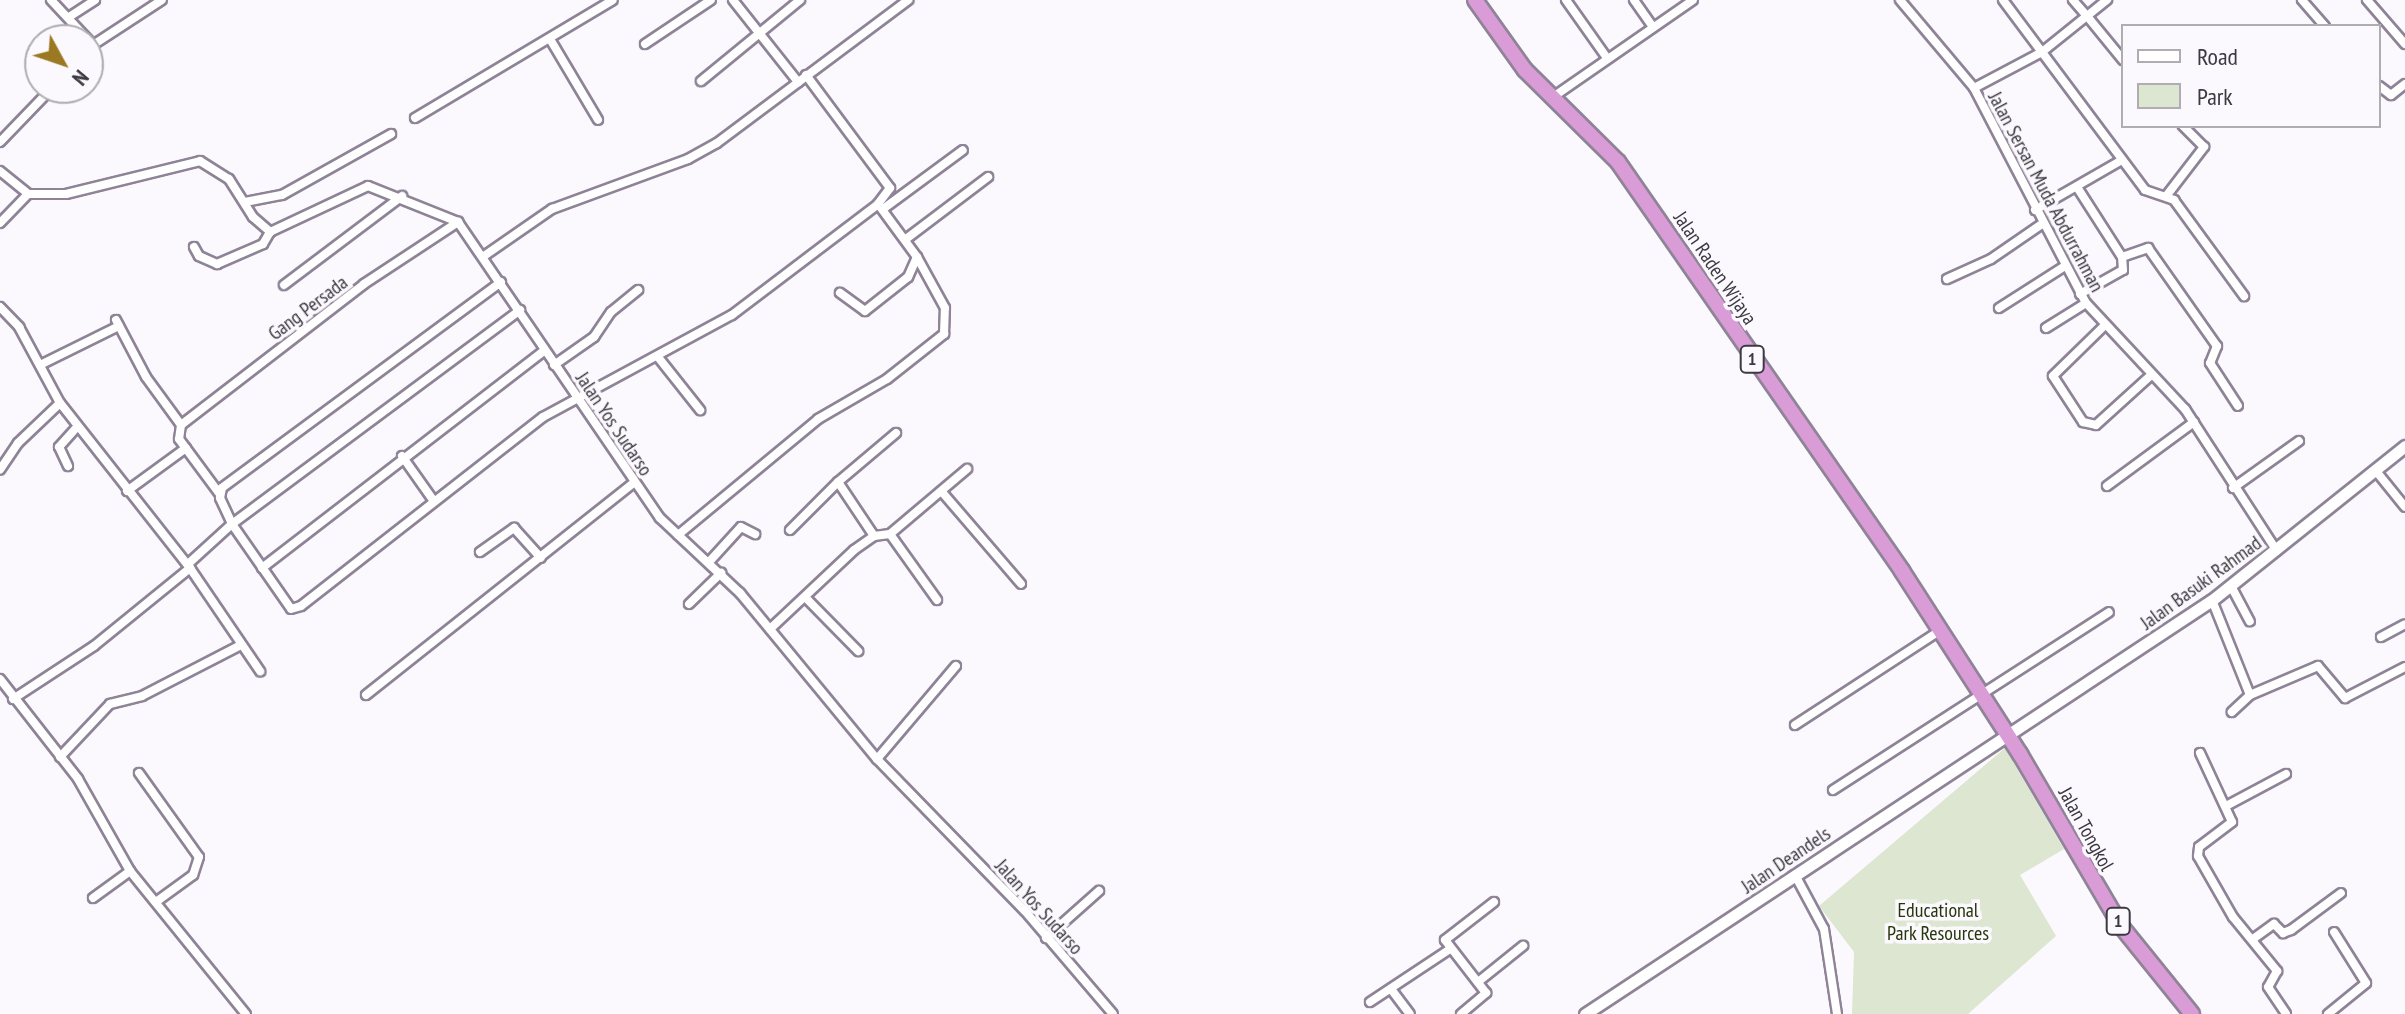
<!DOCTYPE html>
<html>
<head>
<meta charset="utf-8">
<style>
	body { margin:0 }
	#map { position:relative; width:2405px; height:1014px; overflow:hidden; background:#fbf9fd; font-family:"PT Sans Narrow",sans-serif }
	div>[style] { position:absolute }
	.green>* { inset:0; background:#dce6d1 }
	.roads { filter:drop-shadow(2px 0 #8f8397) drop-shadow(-2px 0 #8f8397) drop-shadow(0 2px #8f8397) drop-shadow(0 -2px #8f8397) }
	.street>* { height:8px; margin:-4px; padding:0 4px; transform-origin:4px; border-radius:4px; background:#fff }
	.secondary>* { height:11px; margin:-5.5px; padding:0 5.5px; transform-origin:5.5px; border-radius:5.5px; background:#fff }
	.highway>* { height:14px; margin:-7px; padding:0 7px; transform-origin:7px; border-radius:7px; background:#da9cd7 }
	span { translate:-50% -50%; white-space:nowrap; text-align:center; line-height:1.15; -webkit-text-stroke:7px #fbf9fd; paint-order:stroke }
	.shield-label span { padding:2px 6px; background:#fbf9fd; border:2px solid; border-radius:6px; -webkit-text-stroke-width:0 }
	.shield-label { font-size:18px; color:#3d3841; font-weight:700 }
	.street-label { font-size:20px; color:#3d3841 }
	.park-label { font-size:20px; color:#25370a }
	.legend { position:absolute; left:2121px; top:24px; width:260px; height:104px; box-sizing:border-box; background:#fbf9fd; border:2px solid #afacb2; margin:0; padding:10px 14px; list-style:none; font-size:24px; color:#3d3841 }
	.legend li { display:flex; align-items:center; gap:16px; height:40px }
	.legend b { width:40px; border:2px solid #afacb2 }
	.north { position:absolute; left:24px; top:24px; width:80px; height:80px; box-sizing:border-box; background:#fbf9fd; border:2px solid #afacb2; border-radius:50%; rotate:130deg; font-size:22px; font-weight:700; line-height:32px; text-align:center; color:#3d3841 }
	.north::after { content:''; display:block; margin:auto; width:28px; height:36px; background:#9b7822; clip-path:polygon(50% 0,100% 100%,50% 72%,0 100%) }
</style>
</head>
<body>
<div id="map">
	<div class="green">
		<i style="clip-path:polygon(2005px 748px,2064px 849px,2020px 875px,2056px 936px,1968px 1014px,1852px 1014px,1854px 952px,1819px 906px)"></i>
	</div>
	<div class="roads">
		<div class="street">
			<i style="left:51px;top:0;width:62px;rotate:47deg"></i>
			<i style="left:93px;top:45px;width:82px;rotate:-33.1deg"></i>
			<i style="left:733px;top:0;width:105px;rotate:51.6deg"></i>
			<i style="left:1566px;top:0;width:71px;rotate:54.7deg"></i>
			<i style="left:1634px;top:0;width:33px;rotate:55deg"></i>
			<i style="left:1900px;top:0;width:115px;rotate:49.9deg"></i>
			<i style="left:1974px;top:88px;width:242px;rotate:62.5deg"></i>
			<i style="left:2086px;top:303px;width:145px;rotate:47deg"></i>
			<i style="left:2185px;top:409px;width:169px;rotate:57.1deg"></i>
			<i style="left:2003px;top:0;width:237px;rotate:53.2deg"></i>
			<i style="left:2145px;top:190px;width:31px;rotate:19deg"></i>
			<i style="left:2174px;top:200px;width:119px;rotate:53.9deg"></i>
			<i style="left:2073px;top:0;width:21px;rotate:49deg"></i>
			<i style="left:2087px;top:16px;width:26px;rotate:-39deg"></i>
			<i style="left:2302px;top:0;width:35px;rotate:49deg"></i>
			<i style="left:2367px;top:0;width:58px;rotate:49.2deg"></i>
			<i style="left:69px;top:17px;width:31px;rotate:-33deg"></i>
			<i style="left:550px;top:39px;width:94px;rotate:59.3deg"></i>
			<i style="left:645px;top:44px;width:79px;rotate:-33.7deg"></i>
			<i style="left:806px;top:75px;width:141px;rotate:53.4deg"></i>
			<i style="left:890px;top:188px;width:20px;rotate:127deg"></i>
			<i style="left:878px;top:204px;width:66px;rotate:53.7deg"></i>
			<i style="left:917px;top:257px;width:22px;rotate:114deg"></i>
			<i style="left:908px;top:277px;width:55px;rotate:141.7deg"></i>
			<i style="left:865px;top:311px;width:31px;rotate:-144deg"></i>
			<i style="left:701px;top:81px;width:128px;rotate:-39.3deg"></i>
			<i style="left:2379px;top:86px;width:15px;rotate:37deg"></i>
			<i style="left:2391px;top:95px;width:18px;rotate:-38deg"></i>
			<i style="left:1974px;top:88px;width:77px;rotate:-27.9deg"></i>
			<i style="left:2042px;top:52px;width:58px;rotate:-38.7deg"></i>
			<i style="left:2087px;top:16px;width:57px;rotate:50.7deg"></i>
			<i style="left:1553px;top:97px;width:170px;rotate:-34.7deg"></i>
			<i style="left:415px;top:118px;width:230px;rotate:-30.8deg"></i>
			<i style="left:0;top:142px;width:75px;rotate:-46.1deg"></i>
			<i style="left:0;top:171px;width:36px;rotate:39deg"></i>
			<i style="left:28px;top:194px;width:38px"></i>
			<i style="left:66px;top:194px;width:138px;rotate:-13.8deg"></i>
			<i style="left:200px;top:161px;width:34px;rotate:32deg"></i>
			<i style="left:229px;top:179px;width:45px;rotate:57.7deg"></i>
			<i style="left:253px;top:217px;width:23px;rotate:41deg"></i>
			<i style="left:270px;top:232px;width:108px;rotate:-25.1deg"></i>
			<i style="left:368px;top:186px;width:97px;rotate:21.8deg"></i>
			<i style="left:458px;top:222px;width:358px;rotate:55.7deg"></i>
			<i style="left:660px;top:518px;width:110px;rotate:43.2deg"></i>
			<i style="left:740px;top:593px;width:215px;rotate:50.5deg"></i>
			<i style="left:877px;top:759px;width:212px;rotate:45.8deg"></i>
			<i style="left:1025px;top:911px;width:135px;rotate:49.5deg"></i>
			<i style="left:2077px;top:187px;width:83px;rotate:57.3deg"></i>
			<i style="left:2167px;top:195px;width:61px;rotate:-52.4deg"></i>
			<i style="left:2204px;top:147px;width:30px;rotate:-135deg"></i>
			<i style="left:245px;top:202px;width:38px;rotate:-11deg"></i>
			<i style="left:282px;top:195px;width:125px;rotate:-29.2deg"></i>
			<i style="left:883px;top:209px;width:99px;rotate:-36.4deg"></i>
			<i style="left:2035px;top:210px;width:100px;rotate:-29.9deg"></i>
			<i style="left:0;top:223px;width:40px;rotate:-46deg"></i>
			<i style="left:906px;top:239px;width:103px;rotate:-37.1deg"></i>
			<i style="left:194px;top:247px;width:10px;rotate:61deg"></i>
			<i style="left:199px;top:256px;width:20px;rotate:24deg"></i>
			<i style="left:217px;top:264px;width:50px;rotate:-23.5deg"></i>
			<i style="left:263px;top:244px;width:14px;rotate:-60deg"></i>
			<i style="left:484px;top:256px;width:83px;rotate:-34.7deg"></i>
			<i style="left:552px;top:209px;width:145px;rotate:-20.2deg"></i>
			<i style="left:688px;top:159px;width:33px;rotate:-29deg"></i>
			<i style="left:717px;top:143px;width:239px;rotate:-36.8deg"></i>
			<i style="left:1947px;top:279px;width:48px;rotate:-24.4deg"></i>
			<i style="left:1991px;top:259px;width:62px;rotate:-34.5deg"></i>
			<i style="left:501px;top:282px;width:347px;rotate:143.6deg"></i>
			<i style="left:222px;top:488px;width:10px;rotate:101deg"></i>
			<i style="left:220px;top:498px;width:29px;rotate:65deg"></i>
			<i style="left:232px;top:524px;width:103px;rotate:55.2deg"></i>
			<i style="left:291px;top:609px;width:10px;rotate:-17deg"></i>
			<i style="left:301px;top:606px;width:307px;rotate:-38deg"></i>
			<i style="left:543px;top:417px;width:215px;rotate:-28.4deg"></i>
			<i style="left:732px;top:315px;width:183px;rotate:-37.2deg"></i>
			<i style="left:284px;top:285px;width:148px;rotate:-37deg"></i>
			<i style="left:2080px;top:294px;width:49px;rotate:-29.2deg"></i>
			<i style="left:2123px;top:270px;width:13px;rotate:-94deg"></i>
			<i style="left:2122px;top:257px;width:28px;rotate:-19deg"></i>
			<i style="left:2148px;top:248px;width:120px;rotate:54.9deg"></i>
			<i style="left:2217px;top:346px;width:18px;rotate:112deg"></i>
			<i style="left:2210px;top:363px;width:51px;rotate:56.9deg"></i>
			<i style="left:0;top:307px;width:28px;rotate:46deg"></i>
			<i style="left:19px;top:327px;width:86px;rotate:61.7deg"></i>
			<i style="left:60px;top:403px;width:58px;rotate:136.4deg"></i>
			<i style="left:18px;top:443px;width:32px;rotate:124deg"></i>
			<i style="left:1999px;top:308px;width:78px;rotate:-32.5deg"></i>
			<i style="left:116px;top:320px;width:64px;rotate:62.2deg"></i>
			<i style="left:146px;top:377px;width:59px;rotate:53.9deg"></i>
			<i style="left:2103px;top:327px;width:70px;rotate:135.6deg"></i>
			<i style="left:2053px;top:376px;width:55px;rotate:56.9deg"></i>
			<i style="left:2083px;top:422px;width:13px;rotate:13deg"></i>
			<i style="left:2096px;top:425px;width:73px;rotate:-42.2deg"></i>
			<i style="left:2046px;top:328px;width:47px;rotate:-32deg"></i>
			<i style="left:658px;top:357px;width:68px;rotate:51.6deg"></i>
			<i style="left:40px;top:365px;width:88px;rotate:-26.3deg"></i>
			<i style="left:554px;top:365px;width:49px;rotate:-35deg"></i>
			<i style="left:594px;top:337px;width:30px;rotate:-56deg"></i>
			<i style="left:611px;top:312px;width:35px;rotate:-39deg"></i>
			<i style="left:181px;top:425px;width:231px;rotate:-37.6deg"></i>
			<i style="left:364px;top:284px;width:113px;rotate:-33.4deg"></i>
			<i style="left:181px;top:425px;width:14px;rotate:98deg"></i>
			<i style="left:179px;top:439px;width:67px;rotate:53.5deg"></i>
			<i style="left:402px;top:456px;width:54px;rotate:54.8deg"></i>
			<i style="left:68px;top:466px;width:21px;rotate:-115deg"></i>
			<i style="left:59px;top:447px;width:25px;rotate:-48deg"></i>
			<i style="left:2376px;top:471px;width:46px;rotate:51.1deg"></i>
			<i style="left:838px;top:482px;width:76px;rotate:-40.2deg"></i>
			<i style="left:2107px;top:486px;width:108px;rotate:-36.3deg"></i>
			<i style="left:2233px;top:488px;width:81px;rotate:-35.5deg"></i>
			<i style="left:127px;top:491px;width:73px;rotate:-36.1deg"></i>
			<i style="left:942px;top:492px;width:121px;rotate:49.3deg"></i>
			<i style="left:790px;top:530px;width:68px;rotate:-45deg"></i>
			<i style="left:838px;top:482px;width:65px;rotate:56.3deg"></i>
			<i style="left:890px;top:534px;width:81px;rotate:54.5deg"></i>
			<i style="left:678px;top:535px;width:182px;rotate:-39.6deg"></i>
			<i style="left:818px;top:419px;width:80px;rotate:-30.1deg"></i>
			<i style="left:887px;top:379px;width:73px;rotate:-38.3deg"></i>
			<i style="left:944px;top:334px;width:26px;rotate:-88deg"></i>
			<i style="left:945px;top:308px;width:58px;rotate:-118.8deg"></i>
			<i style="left:480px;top:552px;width:42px;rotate:-35.2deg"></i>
			<i style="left:514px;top:528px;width:40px;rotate:48deg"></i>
			<i style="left:709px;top:562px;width:47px;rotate:-47.6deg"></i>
			<i style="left:741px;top:527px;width:16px;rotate:27deg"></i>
			<i style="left:188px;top:564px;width:59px;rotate:-42.3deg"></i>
			<i style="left:232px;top:524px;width:359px;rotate:-36.6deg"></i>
			<i style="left:190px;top:568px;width:125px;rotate:55.8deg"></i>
			<i style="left:262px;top:568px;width:356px;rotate:-37.6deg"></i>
			<i style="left:2231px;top:586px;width:40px;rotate:62deg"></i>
			<i style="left:805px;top:597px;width:76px;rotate:45.5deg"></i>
			<i style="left:2212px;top:600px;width:102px;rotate:68.2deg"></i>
			<i style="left:2250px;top:695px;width:25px;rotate:137deg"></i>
			<i style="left:689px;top:604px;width:45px;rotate:-44.1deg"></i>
			<i style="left:770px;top:629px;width:115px;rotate:-43.2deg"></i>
			<i style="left:854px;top:550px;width:24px;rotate:-35deg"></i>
			<i style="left:874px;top:536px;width:16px;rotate:-7deg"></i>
			<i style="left:890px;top:534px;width:101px;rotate:-40.2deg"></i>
			<i style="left:2381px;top:637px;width:27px;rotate:-28deg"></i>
			<i style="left:0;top:679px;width:127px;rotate:52deg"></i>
			<i style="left:78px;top:779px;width:106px;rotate:60.5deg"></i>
			<i style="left:130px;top:871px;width:184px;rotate:51deg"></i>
			<i style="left:366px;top:695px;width:341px;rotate:-38.4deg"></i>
			<i style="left:2250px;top:695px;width:74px;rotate:-23.1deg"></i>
			<i style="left:2318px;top:666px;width:42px;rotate:49.8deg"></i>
			<i style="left:2345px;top:698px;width:68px;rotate:-27.3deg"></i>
			<i style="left:13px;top:699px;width:97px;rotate:-33.2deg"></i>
			<i style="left:94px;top:646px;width:124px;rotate:-39.1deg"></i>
			<i style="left:190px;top:568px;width:210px;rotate:-128.2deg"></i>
			<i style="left:1795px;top:725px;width:174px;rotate:-33.1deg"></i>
			<i style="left:2200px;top:753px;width:76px;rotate:65.1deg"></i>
			<i style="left:2232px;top:822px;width:41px;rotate:142.9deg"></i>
			<i style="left:2199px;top:847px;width:9px;rotate:96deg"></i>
			<i style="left:2198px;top:856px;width:70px;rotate:60.2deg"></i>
			<i style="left:2233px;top:917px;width:70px;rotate:50.8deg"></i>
			<i style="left:2277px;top:971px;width:18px;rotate:119deg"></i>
			<i style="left:2268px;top:987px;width:32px;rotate:56deg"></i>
			<i style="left:60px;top:757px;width:73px;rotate:-46.7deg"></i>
			<i style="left:110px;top:704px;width:33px;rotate:-14deg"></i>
			<i style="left:142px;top:696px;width:111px;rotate:-27.3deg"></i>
			<i style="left:877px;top:759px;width:122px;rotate:-49.7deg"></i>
			<i style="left:139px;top:773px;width:103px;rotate:54.5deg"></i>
			<i style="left:199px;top:857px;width:19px;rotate:108deg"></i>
			<i style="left:193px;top:875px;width:46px;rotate:143.9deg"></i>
			<i style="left:1833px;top:790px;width:328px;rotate:-32.8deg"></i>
			<i style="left:2226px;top:806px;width:68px;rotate:-28.1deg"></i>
			<i style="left:1795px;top:875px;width:61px;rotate:61.8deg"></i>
			<i style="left:1824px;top:929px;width:86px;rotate:81.3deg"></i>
			<i style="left:93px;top:898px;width:46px;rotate:-36.1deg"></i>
			<i style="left:1046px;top:938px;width:71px;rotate:-41.6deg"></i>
			<i style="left:2253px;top:939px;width:26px;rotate:-36deg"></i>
			<i style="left:2274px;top:924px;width:13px;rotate:45deg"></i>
			<i style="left:2283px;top:933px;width:9px;rotate:-21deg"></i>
			<i style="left:2291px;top:930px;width:62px;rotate:-36.5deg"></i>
			<i style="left:1478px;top:982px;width:58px;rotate:-38.7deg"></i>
			<i style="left:1391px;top:989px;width:31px;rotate:53deg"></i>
			<i style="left:1370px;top:1002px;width:96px;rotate:-33.5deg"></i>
			<i style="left:1461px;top:1014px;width:33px;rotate:-40deg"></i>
			<i style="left:1486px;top:993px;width:67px;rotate:-127.7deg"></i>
			<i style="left:1445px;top:940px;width:62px;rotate:-37.8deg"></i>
			<i style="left:2328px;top:1014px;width:49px;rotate:-39.2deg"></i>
			<i style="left:2366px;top:983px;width:60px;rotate:-122.1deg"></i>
		</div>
		<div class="secondary">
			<i style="left:1585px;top:1014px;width:751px;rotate:-33.44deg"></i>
			<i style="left:2212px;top:600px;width:247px;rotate:-38.6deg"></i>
		</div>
		<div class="highway">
			<i style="left:1475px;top:0;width:86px;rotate:54.5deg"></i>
			<i style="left:1525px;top:70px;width:131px;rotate:44.7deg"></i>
			<i style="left:1618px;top:162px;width:498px;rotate:55.2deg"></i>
			<i style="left:1902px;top:571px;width:218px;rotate:57.2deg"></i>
			<i style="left:2020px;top:754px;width:199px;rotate:59.6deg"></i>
			<i style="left:2121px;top:926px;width:113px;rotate:51.1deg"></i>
		</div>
	</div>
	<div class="shield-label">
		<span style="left:1752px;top:359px">1</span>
		<span style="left:2118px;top:921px">1</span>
	</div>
	<div class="street-label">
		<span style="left:2046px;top:192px;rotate:62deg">Jalan Sersan Muda Abdurrahman</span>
		<span style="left:1715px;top:268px;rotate:56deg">Jalan Raden Wijaya</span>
		<span style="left:308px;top:308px;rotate:-37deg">Gang Persada</span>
		<span style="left:614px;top:424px;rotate:56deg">Jalan Yos Sudarso</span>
		<span style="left:2201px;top:583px;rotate:-36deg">Jalan Basuki Rahmad</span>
		<span style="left:2086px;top:829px;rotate:61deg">Jalan Tongkol</span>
		<span style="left:1786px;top:860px;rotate:-34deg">Jalan Deandels</span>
		<span style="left:1039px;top:907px;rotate:48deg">Jalan Yos Sudarso</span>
	</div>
	<div class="park-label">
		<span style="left:1938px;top:922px">Educational<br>Park Resources</span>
	</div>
	<ul class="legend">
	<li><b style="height:10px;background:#fff"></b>Road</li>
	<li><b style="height:22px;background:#dce6d1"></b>Park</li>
	</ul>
	<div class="north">N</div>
</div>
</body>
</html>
